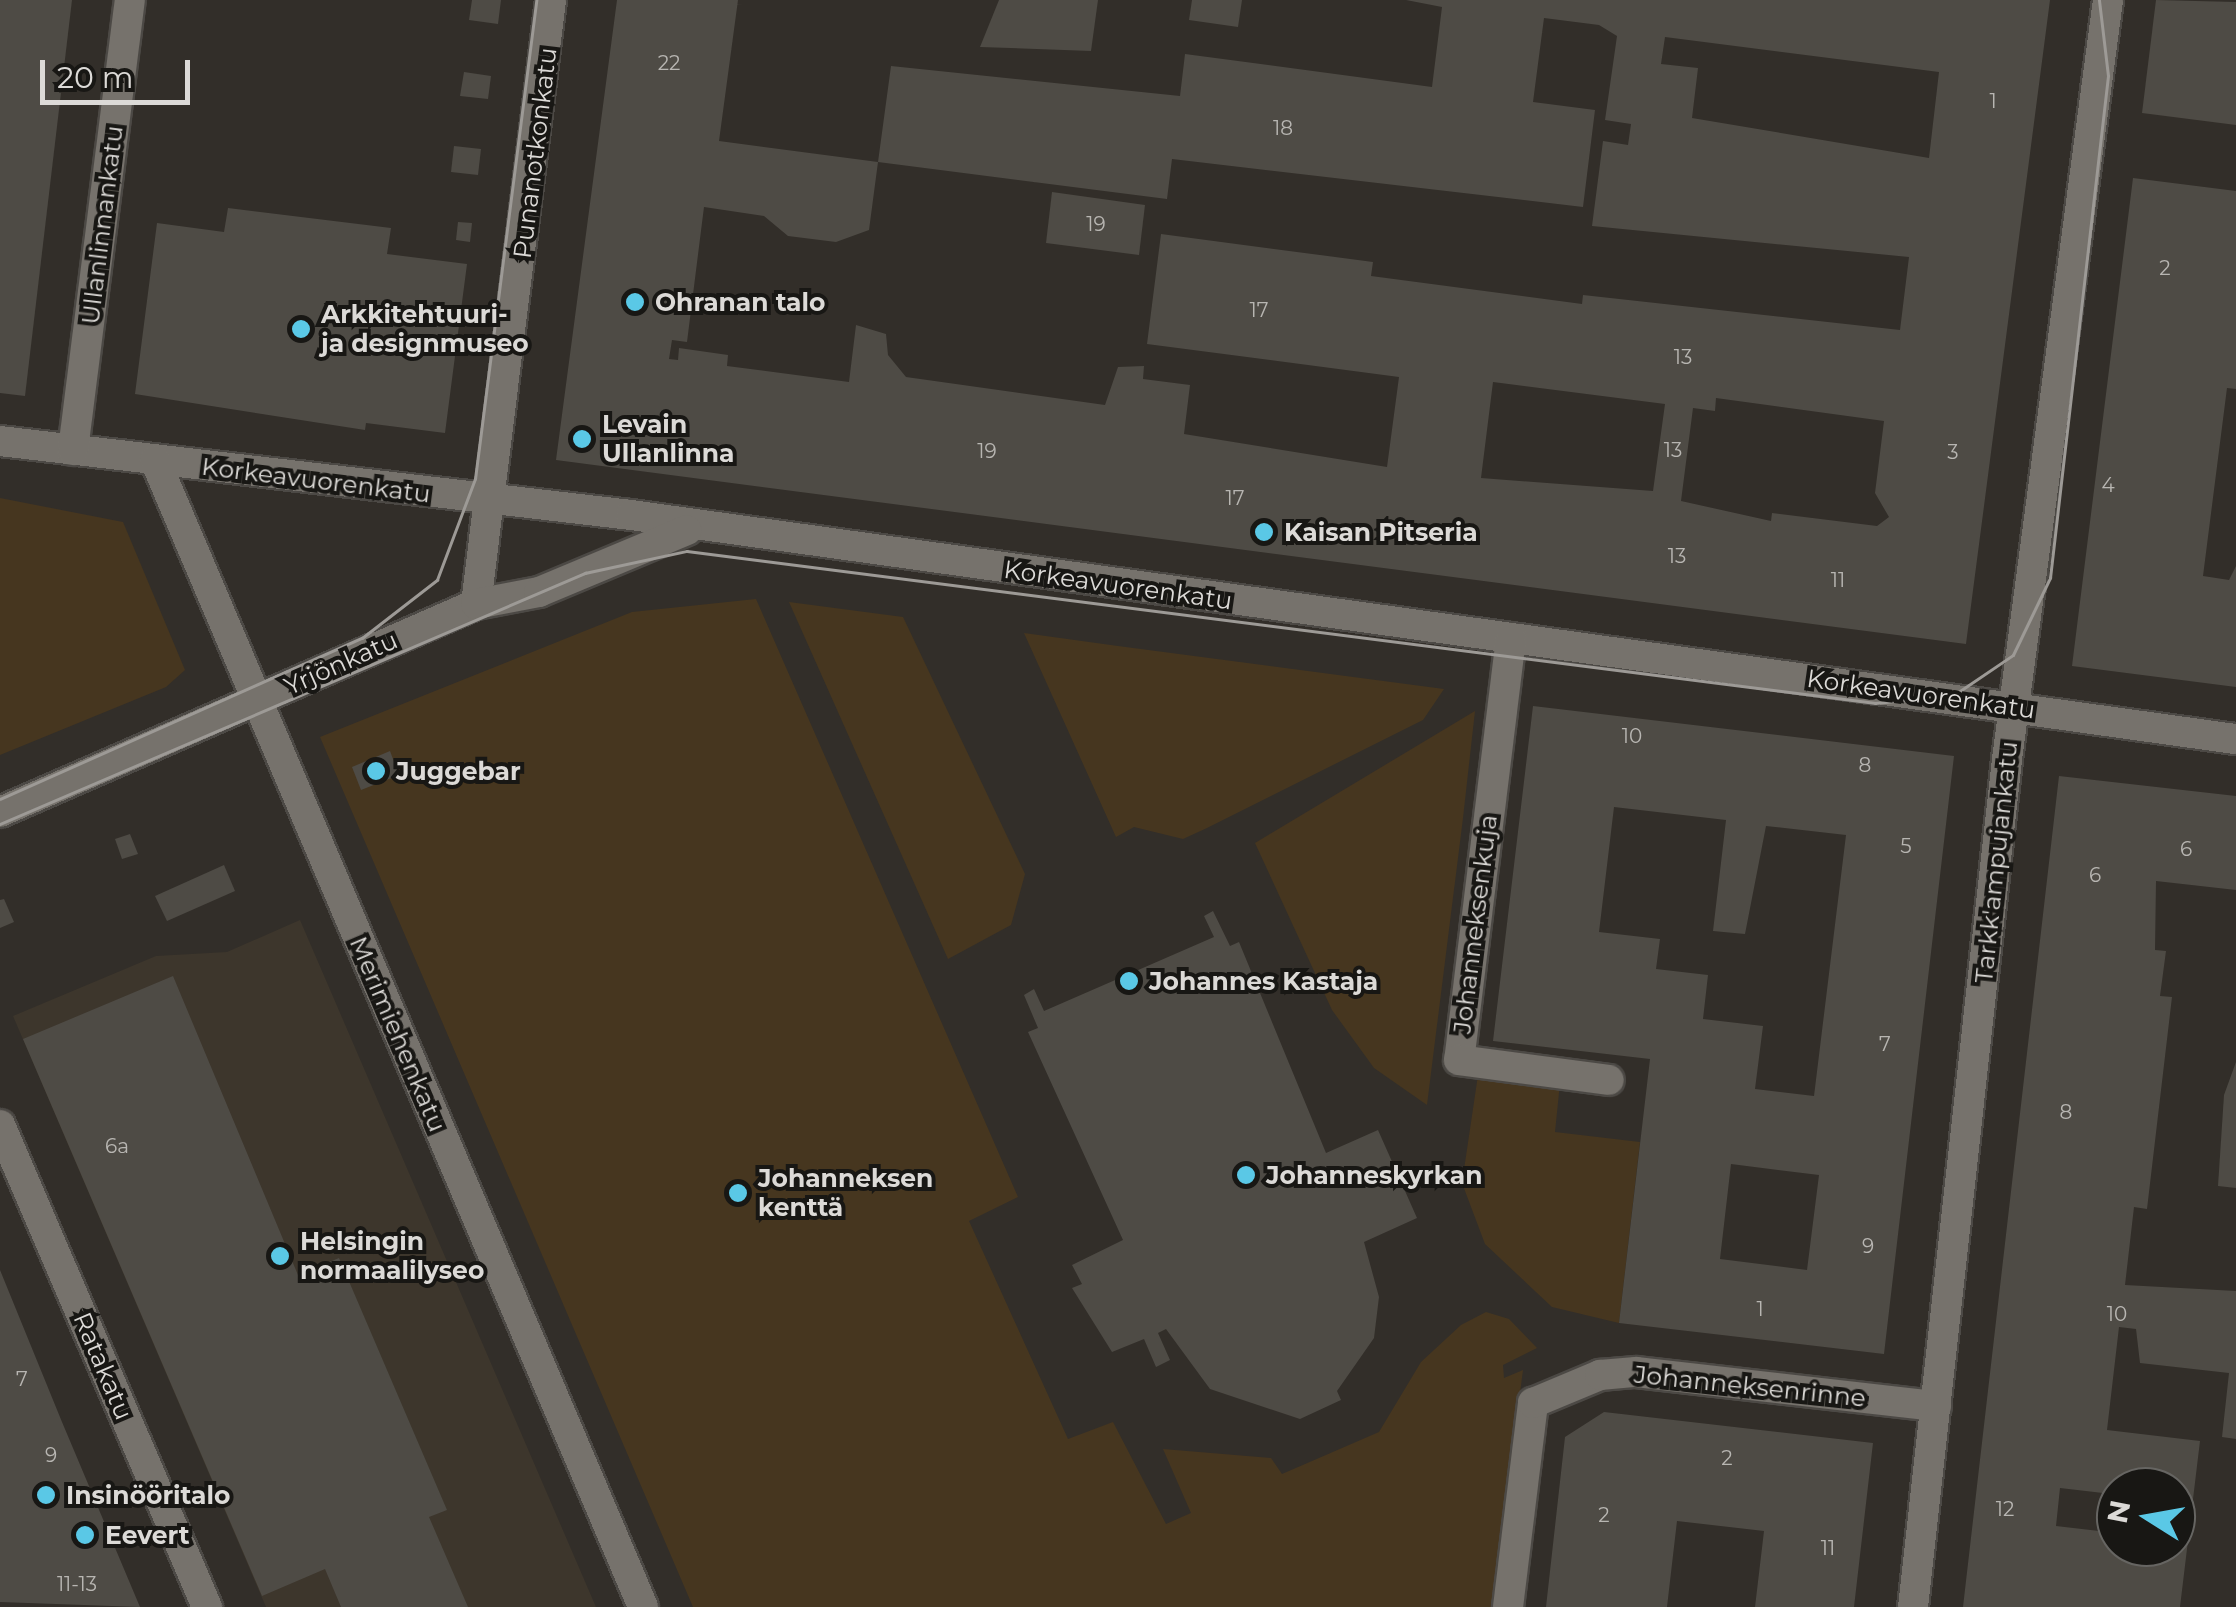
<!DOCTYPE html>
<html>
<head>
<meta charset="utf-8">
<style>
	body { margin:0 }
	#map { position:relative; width:2236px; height:1607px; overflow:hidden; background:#322e29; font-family:Montserrat,sans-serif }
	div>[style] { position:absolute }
	.built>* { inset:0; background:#3d362c }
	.green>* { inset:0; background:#46361f }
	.building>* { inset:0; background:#4e4b45 }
	.roads { filter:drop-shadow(2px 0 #4c4945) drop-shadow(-2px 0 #4c4945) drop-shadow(0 2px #4c4945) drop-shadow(0 -2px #4c4945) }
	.minor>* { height:30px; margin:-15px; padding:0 15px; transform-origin:15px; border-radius:15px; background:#76726c }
	.tram>* { height:2.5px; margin:-1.25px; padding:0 1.25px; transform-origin:1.25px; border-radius:1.25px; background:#9d9a96 }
	.dots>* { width:28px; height:28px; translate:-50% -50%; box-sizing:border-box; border:5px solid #181714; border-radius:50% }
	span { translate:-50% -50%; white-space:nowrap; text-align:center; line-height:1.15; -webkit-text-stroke:8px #181714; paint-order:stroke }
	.number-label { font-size:20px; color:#b8b6b2 }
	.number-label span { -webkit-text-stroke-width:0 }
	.street-label { font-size:25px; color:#dcdad7 }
	.poi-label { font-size:25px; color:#dcdad7; font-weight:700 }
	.left { translate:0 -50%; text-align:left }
	.north { position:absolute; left:2096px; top:1467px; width:100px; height:100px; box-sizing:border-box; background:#181714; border:2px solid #666562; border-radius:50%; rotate:281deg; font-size:28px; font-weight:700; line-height:40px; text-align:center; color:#dcdad7 }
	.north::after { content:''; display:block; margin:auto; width:35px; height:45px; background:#5ac8e6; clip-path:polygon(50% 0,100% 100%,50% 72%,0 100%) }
	.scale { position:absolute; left:40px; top:60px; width:150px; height:45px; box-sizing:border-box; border:5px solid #dcdad7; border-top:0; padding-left:12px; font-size:30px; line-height:35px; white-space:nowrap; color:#dcdad7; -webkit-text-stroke:8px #181714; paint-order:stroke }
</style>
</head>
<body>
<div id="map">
	<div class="built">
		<i style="clip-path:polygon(300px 920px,596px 1607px,266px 1607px,13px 1016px,156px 956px,227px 952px)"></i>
	</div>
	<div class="green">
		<i style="clip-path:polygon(0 498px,123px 522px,185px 670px,166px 687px,0 755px)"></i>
		<i style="clip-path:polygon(756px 599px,1018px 1197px,969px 1221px,1068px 1439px,1113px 1422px,1166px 1524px,1191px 1513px,1163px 1449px,1271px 1458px,1282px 1474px,1379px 1432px,1421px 1362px,1461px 1325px,1486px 1312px,1509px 1319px,1537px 1348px,1503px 1365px,1504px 1378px,1523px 1370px,1492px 1607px,693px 1607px,320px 737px,632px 612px)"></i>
		<i style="clip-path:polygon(789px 602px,903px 617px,1025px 874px,1011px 925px,948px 959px)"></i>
		<i style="clip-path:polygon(1024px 633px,1118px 646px,1444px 689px,1423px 720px,1207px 828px,1183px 839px,1134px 827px,1116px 837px)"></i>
		<i style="clip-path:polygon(1475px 711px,1463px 818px,1427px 1105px,1374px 1068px,1332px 1010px,1255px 843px)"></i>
		<i style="clip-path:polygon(1478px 1075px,1560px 1083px,1555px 1132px,1640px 1142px,1619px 1323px,1552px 1307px,1485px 1244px,1462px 1183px)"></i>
	</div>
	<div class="building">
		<i style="clip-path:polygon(0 0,72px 0,25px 396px,0 393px)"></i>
		<i style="clip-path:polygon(472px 0,501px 0,498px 24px,469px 20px)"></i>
		<i style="clip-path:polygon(evenodd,617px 0,738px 0,719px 141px,878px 162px,869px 230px,836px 242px,788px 236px,764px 216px,704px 207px,687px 342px,672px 340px,669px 359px,678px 360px,679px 348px,728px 355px,727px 366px,849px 382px,856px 325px,886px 334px,888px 355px,906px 377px,1105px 405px,1118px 367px,1144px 366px,1143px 379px,1190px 385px,1184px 434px,1387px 467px,1399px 377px,1147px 344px,1161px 234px,1373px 262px,1371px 276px,1582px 304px,1583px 295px,1900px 330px,1909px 257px,1592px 226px,1603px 141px,1628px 145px,1631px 124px,1605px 120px,1617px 36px,1599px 25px,1544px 18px,1533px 102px,1595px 110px,1583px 207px,1172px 159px,1167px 199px,878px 162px,891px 66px,1180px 96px,1185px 54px,1432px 87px,1442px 7px,1406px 0,2050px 0,1966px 644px,556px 460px,617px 0,1665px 37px,1939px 72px,1929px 158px,1692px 118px,1698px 68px,1661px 64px,1665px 37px,617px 0,1493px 382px,1665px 404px,1653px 491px,1481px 478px,1493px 382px,617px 0,1716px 398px,1884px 421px,1875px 493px,1889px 517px,1877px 526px,1772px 513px,1771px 521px,1681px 501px,1693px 408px,1715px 411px,1716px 398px)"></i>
		<i style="clip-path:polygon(999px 0,1098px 0,1091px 51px,980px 47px)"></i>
		<i style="clip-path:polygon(1192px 0,1242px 0,1238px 27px,1189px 20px)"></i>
		<i style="clip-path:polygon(2156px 0,2236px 2px,2236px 125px,2142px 113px)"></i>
		<i style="clip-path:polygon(464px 72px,491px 76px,488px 99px,460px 96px)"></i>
		<i style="clip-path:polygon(454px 146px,481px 149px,478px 175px,451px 172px)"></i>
		<i style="clip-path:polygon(2133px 178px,2236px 191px,2236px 389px,2227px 388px,2203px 576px,2229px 580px,2236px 566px,2236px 687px,2072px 666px)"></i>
		<i style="clip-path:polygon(1052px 192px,1145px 205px,1139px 255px,1046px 243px)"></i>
		<i style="clip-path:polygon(228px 208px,391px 228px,387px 254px,467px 264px,445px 433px,366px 423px,365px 430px,135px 394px,157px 223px,224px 232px)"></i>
		<i style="clip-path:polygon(458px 222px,472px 223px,470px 242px,456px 240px)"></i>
		<i style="clip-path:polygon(evenodd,1533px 706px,1954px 756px,1884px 1354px,1619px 1323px,1650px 1059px,1493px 1041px,1533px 706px,1614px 807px,1726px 820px,1713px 931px,1745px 934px,1766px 826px,1846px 835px,1814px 1096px,1755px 1089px,1763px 1026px,1703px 1019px,1708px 975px,1656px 969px,1660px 939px,1599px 932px,1614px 807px,1533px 706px,1731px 1164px,1819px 1175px,1807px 1270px,1720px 1259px,1731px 1164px)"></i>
		<i style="clip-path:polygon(390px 751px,399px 775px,361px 790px,352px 767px)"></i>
		<i style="clip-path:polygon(evenodd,2059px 776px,2236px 796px,2236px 890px,2156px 881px,2155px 950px,2166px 951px,2160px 996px,2172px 997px,2147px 1209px,2134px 1207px,2125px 1285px,2236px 1291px,2236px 1439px,2222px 1437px,2229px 1373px,2140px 1363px,2136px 1329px,2119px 1327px,2107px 1430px,2200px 1441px,2180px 1607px,1963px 1607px,2059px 776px,2116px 1487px,2176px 1487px,2176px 1547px,2116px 1547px,2116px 1487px,2059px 776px,2060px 1488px,2103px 1493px,2099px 1531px,2056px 1526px,2060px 1488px)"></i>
		<i style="clip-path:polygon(130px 834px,138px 854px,122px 859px,115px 839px)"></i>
		<i style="clip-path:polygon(224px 865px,235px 891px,167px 921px,155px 896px)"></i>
		<i style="clip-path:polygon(4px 899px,14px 922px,0 928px,0 900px)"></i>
		<i style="clip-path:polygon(1213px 911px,1230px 946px,1239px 942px,1326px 1153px,1378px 1130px,1417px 1218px,1364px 1242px,1379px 1297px,1374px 1338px,1337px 1391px,1341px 1400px,1300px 1419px,1210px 1389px,1166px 1329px,1158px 1333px,1170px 1360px,1156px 1367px,1144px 1339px,1112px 1352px,1072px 1288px,1082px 1284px,1072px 1265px,1123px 1240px,1028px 1032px,1038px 1028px,1024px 995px,1034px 989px,1044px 1011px,1214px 937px,1204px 916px)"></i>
		<i style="clip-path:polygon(173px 976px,298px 1275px,339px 1258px,447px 1510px,429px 1517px,468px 1607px,341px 1607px,325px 1569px,262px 1596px,23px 1039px)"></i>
		<i style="clip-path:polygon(2236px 1062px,2236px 1188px,2218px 1186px,2224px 1095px)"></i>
		<i style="clip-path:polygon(0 1270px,62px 1422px,140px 1607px,0 1602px)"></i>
		<i style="clip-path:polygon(1604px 1412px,1873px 1443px,1854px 1607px,1755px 1607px,1764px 1531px,1677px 1521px,1667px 1607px,1546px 1607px,1565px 1437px)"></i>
	</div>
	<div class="roads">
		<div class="minor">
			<i style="left:0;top:441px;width:635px;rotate:6.69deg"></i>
			<i style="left:631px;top:515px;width:1621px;rotate:7.95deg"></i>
			<i style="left:73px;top:450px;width:454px;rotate:-82.8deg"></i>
			<i style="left:155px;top:460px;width:1246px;rotate:66.95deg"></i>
			<i style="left:476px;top:604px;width:609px;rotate:-82.92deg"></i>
			<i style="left:1511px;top:638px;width:425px;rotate:97deg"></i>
			<i style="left:1459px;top:1060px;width:151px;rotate:7.6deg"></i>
			<i style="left:0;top:812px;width:519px;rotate:-23.6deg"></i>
			<i style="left:476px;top:604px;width:64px;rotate:-10.8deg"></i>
			<i style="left:539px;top:592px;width:160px;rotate:-22.7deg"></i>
			<i style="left:0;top:1125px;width:525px;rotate:66.76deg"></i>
			<i style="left:1508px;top:1607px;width:206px;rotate:-83deg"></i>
			<i style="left:1533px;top:1403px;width:73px;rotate:-22.7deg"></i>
			<i style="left:1600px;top:1375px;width:36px;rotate:-5deg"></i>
			<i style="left:1636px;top:1372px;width:302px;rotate:6.5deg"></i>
			<i style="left:1913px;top:1607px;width:853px;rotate:-83.67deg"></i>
			<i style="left:2007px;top:759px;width:766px;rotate:-82.42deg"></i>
		</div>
	</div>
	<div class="tram">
		<i style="left:0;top:799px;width:396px;rotate:-24deg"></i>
		<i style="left:362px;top:638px;width:95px;rotate:-37.7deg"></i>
		<i style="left:437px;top:580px;width:108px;rotate:-69.4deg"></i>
		<i style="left:475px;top:479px;width:483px;rotate:-82.7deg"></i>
		<i style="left:0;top:824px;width:637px;rotate:-23.22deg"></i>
		<i style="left:585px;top:573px;width:104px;rotate:-12.2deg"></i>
		<i style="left:687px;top:551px;width:1198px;rotate:7.29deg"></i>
		<i style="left:1875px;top:703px;width:79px;rotate:-5.8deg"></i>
		<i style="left:1954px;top:695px;width:71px;rotate:-34.1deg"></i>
		<i style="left:2013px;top:655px;width:85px;rotate:-64.3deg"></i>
		<i style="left:2050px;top:578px;width:505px;rotate:-83.41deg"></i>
		<i style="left:2108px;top:76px;width:77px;rotate:-96.8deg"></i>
	</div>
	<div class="dots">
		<i style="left:635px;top:302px;background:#5ac8e6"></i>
		<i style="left:301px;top:329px;background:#5ac8e6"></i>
		<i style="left:582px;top:439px;background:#5ac8e6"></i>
		<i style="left:1264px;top:532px;background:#5ac8e6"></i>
		<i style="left:376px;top:771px;background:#5ac8e6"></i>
		<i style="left:1129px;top:981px;background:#5ac8e6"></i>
		<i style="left:1246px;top:1175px;background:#5ac8e6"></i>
		<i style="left:738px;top:1193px;background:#5ac8e6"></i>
		<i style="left:280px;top:1256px;background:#5ac8e6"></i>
		<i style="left:46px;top:1495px;background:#5ac8e6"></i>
		<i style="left:85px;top:1535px;background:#5ac8e6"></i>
	</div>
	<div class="number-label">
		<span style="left:669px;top:63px">22</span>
		<span style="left:1993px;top:101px">1</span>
		<span style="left:1283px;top:128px">18</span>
		<span style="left:1096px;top:224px">19</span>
		<span style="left:2165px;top:268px">2</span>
		<span style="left:1259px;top:310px">17</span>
		<span style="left:1683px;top:357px">13</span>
		<span style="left:1673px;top:450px">13</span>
		<span style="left:987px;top:451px">19</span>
		<span style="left:1953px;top:452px">3</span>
		<span style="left:2108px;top:485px">4</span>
		<span style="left:1235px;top:498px">17</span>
		<span style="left:1677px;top:556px">13</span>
		<span style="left:1838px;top:580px">11</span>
		<span style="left:1632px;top:736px">10</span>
		<span style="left:1865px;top:765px">8</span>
		<span style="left:1906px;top:846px">5</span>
		<span style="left:2186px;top:849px">6</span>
		<span style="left:2095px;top:875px">6</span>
		<span style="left:1885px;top:1044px">7</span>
		<span style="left:2066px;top:1112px">8</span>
		<span style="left:117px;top:1146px">6a</span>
		<span style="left:1868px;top:1246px">9</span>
		<span style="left:1760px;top:1309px">1</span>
		<span style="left:2117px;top:1314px">10</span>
		<span style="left:22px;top:1379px">7</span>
		<span style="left:51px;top:1455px">9</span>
		<span style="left:1727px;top:1458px">2</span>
		<span style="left:2005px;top:1509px">12</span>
		<span style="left:1604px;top:1515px">2</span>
		<span style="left:1828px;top:1548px">11</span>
		<span style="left:77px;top:1584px">11-13</span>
	</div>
	<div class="street-label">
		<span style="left:535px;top:153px;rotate:-83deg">Punanotkonkatu</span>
		<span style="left:102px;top:225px;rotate:-83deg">Ullanlinnankatu</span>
		<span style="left:316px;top:480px;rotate:7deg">Korkeavuorenkatu</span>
		<span style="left:1118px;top:585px;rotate:8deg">Korkeavuorenkatu</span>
		<span style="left:341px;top:663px;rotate:-24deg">Yrjönkatu</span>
		<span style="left:1921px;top:694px;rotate:8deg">Korkeavuorenkatu</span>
		<span style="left:1996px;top:862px;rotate:-84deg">Tarkk'ampujankatu</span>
		<span style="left:1475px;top:924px;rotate:-83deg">Johanneksenkuja</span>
		<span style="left:398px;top:1034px;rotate:67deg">Merimiehenkatu</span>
		<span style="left:103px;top:1366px;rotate:67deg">Ratakatu</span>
		<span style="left:1750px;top:1386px;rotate:6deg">Johanneksenrinne</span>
	</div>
	<div class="poi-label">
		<span class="left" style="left:655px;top:302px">Ohranan talo</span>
		<span class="left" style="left:321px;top:329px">Arkkitehtuuri-<br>ja designmuseo</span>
		<span class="left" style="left:602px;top:439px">Levain<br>Ullanlinna</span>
		<span class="left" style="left:1284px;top:532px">Kaisan Pitseria</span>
		<span class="left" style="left:396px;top:771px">Juggebar</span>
		<span class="left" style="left:1149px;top:981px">Johannes Kastaja</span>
		<span class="left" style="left:1266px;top:1175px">Johanneskyrkan</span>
		<span class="left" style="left:758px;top:1193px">Johanneksen<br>kenttä</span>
		<span class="left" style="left:300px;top:1256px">Helsingin<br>normaalilyseo</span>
		<span class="left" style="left:66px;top:1495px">Insinööritalo</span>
		<span class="left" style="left:105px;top:1535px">Eevert</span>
	</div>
	<div class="north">N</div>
	<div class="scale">20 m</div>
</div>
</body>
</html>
